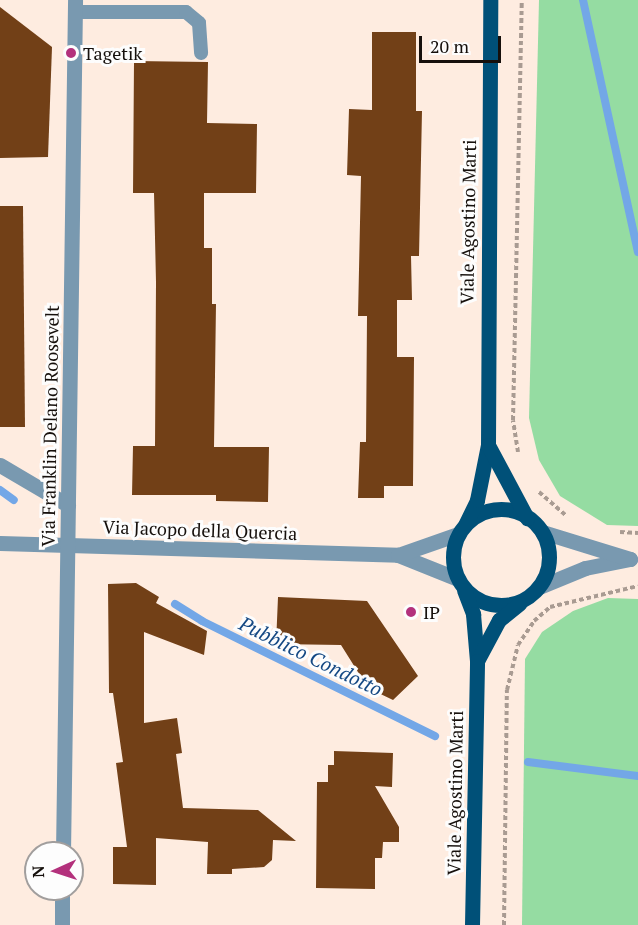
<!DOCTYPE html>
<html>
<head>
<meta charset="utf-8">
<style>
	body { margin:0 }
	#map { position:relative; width:638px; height:925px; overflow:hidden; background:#feece0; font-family:"PT Serif",serif }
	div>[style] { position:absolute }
	.green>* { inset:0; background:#95dca2 }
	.stream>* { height:8px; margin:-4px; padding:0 4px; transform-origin:4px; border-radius:4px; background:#73a7e7 }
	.building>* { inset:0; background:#724017 }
	.path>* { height:4px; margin-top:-2px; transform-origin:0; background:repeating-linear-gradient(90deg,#a99b92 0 4.5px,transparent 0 7.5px) }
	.lane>* { height:14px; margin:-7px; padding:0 7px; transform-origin:7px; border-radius:7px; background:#7999b0 }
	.street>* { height:15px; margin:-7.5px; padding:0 7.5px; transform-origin:7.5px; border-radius:7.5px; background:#7999b0 }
	.primary>* { height:15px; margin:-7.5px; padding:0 7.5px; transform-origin:7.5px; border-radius:7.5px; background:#005078 }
	.primary>.ring { margin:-7.5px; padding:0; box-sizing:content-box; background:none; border:15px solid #005078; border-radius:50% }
	.dots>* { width:16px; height:16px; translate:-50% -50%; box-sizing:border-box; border:3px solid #fdfdfd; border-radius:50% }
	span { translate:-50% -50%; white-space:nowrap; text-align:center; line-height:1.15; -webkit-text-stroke:6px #fdfdfd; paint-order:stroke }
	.poi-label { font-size:18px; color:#16100c }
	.left { translate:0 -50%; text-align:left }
	.street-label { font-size:18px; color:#16100c }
	.water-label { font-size:20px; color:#144883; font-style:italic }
	.north { position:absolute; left:24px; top:841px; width:60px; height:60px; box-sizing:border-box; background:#fdfdfd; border:2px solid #a19e9d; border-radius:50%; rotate:267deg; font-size:16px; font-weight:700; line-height:24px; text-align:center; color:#16100c }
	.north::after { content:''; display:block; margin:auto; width:21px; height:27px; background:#b3317c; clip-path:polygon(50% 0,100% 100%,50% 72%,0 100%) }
	.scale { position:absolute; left:419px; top:36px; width:82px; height:27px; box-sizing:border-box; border:3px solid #16100c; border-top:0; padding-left:8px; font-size:18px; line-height:21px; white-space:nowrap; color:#16100c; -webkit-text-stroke:4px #fdfdfd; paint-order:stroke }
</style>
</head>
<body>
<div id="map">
	<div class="green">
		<i style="clip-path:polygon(539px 0,638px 0,638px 526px,607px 525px,560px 496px,539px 460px,529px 418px)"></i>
		<i style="clip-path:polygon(608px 598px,638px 599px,638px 925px,522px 925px,525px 659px,542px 632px,573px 611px)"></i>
	</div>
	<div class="stream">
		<i style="left:583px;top:0;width:258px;rotate:77.7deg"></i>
		<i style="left:0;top:490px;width:17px;rotate:36deg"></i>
		<i style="left:175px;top:604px;width:32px;rotate:32deg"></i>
		<i style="left:202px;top:621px;width:260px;rotate:26.3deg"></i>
		<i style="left:528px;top:762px;width:111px;rotate:7.3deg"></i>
	</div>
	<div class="building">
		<i style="clip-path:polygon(0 7px,52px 47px,48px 157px,0 158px)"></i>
		<i style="clip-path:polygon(372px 32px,416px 32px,416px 111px,422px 111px,419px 256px,411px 256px,412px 300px,397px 300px,397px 357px,414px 357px,413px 486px,384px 486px,384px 498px,358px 498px,360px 442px,366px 442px,367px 316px,358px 316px,361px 176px,347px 175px,349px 109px,372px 110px)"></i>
		<i style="clip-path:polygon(134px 61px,208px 62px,207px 123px,257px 124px,256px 193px,204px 193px,204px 248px,212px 248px,212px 304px,216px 304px,214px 447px,269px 447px,268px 502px,216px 501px,216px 495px,132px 495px,133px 446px,155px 446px,156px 282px,154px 193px,133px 193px)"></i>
		<i style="clip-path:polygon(0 206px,23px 206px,25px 427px,0 427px)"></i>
		<i style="clip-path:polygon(136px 583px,159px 597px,156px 603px,207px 631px,204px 655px,144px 632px,144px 723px,177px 718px,182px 753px,176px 754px,183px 808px,258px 810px,296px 841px,273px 840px,272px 860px,264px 867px,232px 869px,232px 874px,207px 874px,208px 842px,156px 838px,156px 885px,113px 884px,113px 847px,127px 847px,116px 763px,123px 762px,113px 693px,109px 693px,108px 584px)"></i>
		<i style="clip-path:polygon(278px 597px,367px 601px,418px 676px,393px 700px,368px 688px,341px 645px,276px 644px)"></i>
		<i style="clip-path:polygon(334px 751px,393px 753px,392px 787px,375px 786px,399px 827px,399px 842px,383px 842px,382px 858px,375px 858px,375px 889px,316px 888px,317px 782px,328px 782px,328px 765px,334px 765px)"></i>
	</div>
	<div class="path">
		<i style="left:518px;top:452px;width:32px;rotate:-99deg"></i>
		<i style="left:513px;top:420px;width:420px;rotate:-88.8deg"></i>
		<i style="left:539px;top:492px;width:35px;rotate:41deg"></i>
		<i style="left:620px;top:532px;width:18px;rotate:3deg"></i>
		<i style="left:504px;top:925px;width:235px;rotate:-89.3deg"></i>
		<i style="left:507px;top:690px;width:46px;rotate:-76.3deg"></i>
		<i style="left:518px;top:645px;width:29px;rotate:-56deg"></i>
		<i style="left:534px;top:621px;width:21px;rotate:-41deg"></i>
		<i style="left:550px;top:607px;width:90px;rotate:-13.4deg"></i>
	</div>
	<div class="lane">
		<i style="left:75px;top:12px;width:111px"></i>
		<i style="left:186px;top:12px;width:17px;rotate:40deg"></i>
		<i style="left:199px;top:23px;width:30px;rotate:86deg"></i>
	</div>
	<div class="street">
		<i style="left:0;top:465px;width:79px;rotate:30.5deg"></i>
		<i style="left:0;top:543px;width:398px;rotate:1.7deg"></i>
		<i style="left:458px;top:579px;width:65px;rotate:-158.2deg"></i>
		<i style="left:398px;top:555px;width:64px;rotate:-19.3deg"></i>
		<i style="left:539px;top:587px;width:50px;rotate:-22.4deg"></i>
		<i style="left:585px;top:568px;width:46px;rotate:-11.3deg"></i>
		<i style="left:630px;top:559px;width:92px;rotate:-162.9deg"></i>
		<i style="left:63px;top:853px;width:853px;rotate:-89.19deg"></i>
		<i style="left:62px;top:925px;width:36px;rotate:-90deg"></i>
	</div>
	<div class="primary">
		<i style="left:488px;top:445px;width:445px;rotate:-89.7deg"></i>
		<i class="ring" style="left:453px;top:509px;width:81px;height:81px"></i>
		<i style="left:466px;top:523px;width:25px;rotate:-64deg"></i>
		<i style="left:477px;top:500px;width:56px;rotate:-78.7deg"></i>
		<i style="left:488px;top:445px;width:83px;rotate:61.9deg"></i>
		<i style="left:464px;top:590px;width:26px;rotate:69deg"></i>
		<i style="left:473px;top:614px;width:47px;rotate:85.1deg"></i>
		<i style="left:477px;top:661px;width:47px;rotate:-61.8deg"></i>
		<i style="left:499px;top:620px;width:26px;rotate:-39deg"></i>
		<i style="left:472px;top:925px;width:264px;rotate:-88.9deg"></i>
	</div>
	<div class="dots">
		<i style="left:71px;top:53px;background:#b3317c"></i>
		<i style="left:411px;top:612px;background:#b3317c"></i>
	</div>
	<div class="poi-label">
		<span class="left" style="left:83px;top:53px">Tagetik</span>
		<span class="left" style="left:423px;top:612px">IP</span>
	</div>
	<div class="street-label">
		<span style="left:468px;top:222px;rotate:-89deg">Viale Agostino Marti</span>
		<span style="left:50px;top:426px;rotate:-89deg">Via Franklin Delano Roosevelt</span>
		<span style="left:200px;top:530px;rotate:2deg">Via Jacopo della Quercia</span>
		<span style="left:455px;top:793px;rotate:-89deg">Viale Agostino Marti</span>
	</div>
	<div class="water-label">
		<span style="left:311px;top:656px;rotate:26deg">Pubblico Condotto</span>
	</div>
	<div class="north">N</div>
	<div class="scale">20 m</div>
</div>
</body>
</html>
